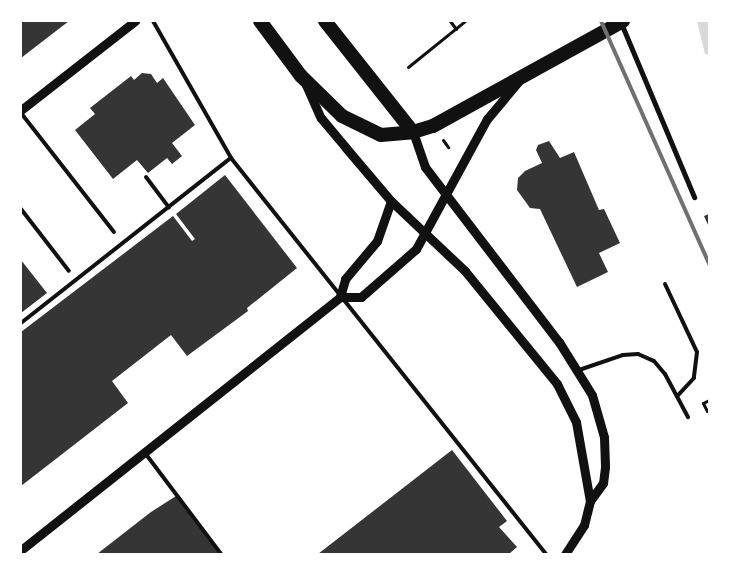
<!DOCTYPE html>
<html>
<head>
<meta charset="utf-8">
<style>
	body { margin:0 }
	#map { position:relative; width:730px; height:575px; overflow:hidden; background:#fff; font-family:Poppins,sans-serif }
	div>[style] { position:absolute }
	.water>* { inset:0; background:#d9d9d9 }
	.building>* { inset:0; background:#353535 }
	.path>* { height:3px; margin:-1.5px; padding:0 1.5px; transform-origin:1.5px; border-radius:1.5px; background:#111 }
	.service>* { height:4px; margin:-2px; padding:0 2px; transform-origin:2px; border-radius:2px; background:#111 }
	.minor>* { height:5px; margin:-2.5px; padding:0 2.5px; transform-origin:2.5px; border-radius:2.5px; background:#111 }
	.tertiary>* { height:9px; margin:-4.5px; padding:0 4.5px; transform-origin:4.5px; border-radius:4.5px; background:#111 }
	.trunk>* { height:14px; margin:-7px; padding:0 7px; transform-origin:7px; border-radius:7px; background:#111 }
	.rail>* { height:4px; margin:-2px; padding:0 2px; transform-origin:2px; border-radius:2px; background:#707070 }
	span { translate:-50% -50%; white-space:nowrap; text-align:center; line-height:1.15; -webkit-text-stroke:4.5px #fff; paint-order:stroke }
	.frame { position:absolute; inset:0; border:22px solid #fff; pointer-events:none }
</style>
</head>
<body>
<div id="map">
	<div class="water">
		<i style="clip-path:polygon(697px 21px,709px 21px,709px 55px,705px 54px)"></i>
	</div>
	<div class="building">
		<i style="clip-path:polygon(21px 21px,69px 21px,21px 58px)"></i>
		<i style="clip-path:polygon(142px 73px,151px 74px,157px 83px,163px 78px,195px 125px,172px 143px,182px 156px,172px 164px,167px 158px,148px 173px,137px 160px,113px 179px,75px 130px,95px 114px,90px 108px,131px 76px,134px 80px)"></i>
		<i style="clip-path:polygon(549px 141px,560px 158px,574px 152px,599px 210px,604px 209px,620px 243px,599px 253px,608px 272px,577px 287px,540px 209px,530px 208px,517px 190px,518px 178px,525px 171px,542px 163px,536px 150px,538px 145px)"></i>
		<i style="clip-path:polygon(225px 175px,297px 268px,247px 308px,248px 311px,187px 356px,171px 335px,112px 381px,128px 403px,21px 486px,21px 332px,173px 216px,192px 241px,195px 239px,176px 214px)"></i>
		<i style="clip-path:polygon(709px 214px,709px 227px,704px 216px)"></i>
		<i style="clip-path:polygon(21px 260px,47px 293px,21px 313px)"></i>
		<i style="clip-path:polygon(452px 450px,507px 521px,499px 527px,517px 547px,509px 554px,318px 554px)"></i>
		<i style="clip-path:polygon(176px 496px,220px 554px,97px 554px,151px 512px)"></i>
	</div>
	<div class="path">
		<i style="left:450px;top:21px;width:10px;rotate:53deg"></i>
		<i style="left:408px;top:67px;width:73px;rotate:-38.9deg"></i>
		<i style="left:443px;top:140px;width:9px;rotate:54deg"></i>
		<i style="left:707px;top:411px;width:9px;rotate:-117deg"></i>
		<i style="left:703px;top:403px;width:7px;rotate:-27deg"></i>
	</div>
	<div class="service">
		<i style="left:153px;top:21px;width:158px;rotate:60.3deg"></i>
		<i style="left:231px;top:158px;width:506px;rotate:51.5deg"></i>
		<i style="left:21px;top:113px;width:151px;rotate:52deg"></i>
		<i style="left:146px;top:177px;width:38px;rotate:53deg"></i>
		<i style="left:21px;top:209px;width:78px;rotate:52.3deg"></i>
		<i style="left:665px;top:284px;width:75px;rotate:64.8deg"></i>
		<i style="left:697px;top:352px;width:26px;rotate:97deg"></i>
		<i style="left:694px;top:378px;width:25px;rotate:133deg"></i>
		<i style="left:21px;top:323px;width:267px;rotate:-38.2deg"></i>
		<i style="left:579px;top:370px;width:46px;rotate:-18.8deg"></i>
		<i style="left:623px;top:355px;width:15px;rotate:-4deg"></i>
		<i style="left:638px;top:354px;width:17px;rotate:24deg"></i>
		<i style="left:654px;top:361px;width:17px;rotate:50deg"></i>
		<i style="left:665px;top:374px;width:49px;rotate:61.9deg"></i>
		<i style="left:145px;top:453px;width:126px;rotate:53deg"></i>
	</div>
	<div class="minor">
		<i style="left:621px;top:23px;width:189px;rotate:67.2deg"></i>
	</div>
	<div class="tertiary">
		<i style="left:306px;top:85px;width:36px;rotate:66deg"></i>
		<i style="left:321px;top:118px;width:39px;rotate:50deg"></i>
		<i style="left:346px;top:148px;width:70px;rotate:49.7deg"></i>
		<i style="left:391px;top:201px;width:102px;rotate:43.4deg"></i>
		<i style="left:465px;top:271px;width:146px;rotate:50.8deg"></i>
		<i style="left:557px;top:384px;width:42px;rotate:63.4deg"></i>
		<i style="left:576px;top:422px;width:80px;rotate:80deg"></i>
		<i style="left:590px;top:501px;width:25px;rotate:104deg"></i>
		<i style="left:584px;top:525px;width:35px;rotate:123deg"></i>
		<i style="left:21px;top:110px;width:145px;rotate:-38deg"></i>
		<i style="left:413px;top:132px;width:37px;rotate:71deg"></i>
		<i style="left:425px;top:167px;width:220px;rotate:52.6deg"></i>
		<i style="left:559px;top:342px;width:62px;rotate:58.1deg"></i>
		<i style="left:592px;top:395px;width:44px;rotate:74.1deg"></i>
		<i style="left:604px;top:437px;width:30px;rotate:88deg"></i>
		<i style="left:605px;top:467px;width:16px;rotate:97deg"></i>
		<i style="left:603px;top:483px;width:22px;rotate:126deg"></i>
		<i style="left:340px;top:297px;width:21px"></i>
		<i style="left:361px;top:297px;width:73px;rotate:-41.1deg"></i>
		<i style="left:416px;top:249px;width:148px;rotate:-61.4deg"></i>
		<i style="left:487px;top:119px;width:48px;rotate:-50deg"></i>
		<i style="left:21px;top:550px;width:407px;rotate:-38.4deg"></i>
		<i style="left:340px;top:297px;width:19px;rotate:-74deg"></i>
		<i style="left:345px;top:279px;width:50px;rotate:-49.9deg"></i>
		<i style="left:377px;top:241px;width:42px;rotate:-70.7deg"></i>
	</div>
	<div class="trunk">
		<i style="left:260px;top:21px;width:69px;rotate:53.3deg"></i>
		<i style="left:301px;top:76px;width:57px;rotate:44.3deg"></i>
		<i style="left:342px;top:116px;width:43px;rotate:26deg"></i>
		<i style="left:381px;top:135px;width:32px;rotate:-5deg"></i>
		<i style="left:413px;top:132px;width:21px;rotate:-17deg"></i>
		<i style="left:433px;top:126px;width:217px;rotate:-28.9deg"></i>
		<i style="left:325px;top:21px;width:142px;rotate:51.6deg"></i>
	</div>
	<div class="rail">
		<i style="left:601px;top:21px;width:266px;rotate:66deg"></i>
	</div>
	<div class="frame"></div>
</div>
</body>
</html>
